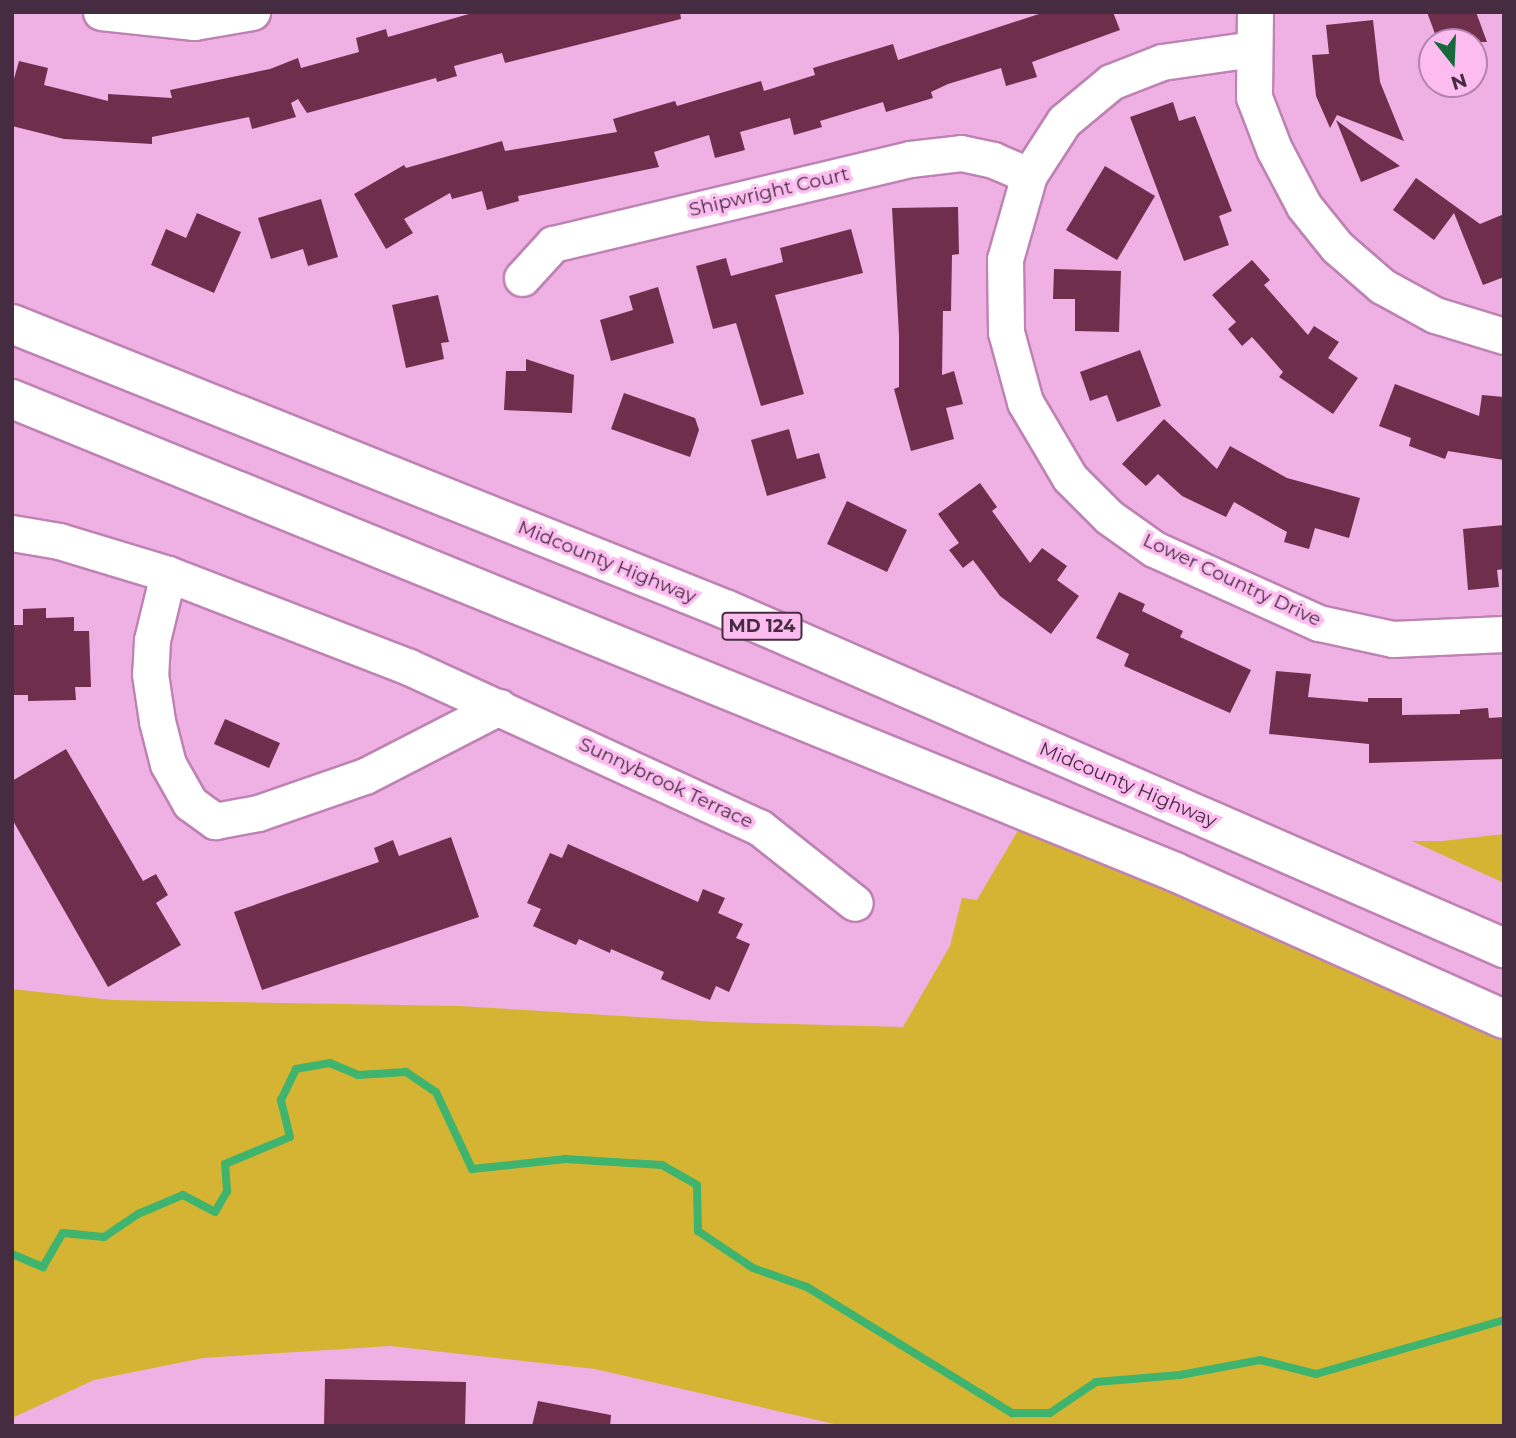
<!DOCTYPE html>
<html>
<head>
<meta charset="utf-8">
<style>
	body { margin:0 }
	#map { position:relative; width:1516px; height:1438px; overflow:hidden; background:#efb0e3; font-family:Montserrat,sans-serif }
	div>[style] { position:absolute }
	.green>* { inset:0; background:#d6b433 }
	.stream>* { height:8px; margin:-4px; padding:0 4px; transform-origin:4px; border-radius:4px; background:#3fb46e }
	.building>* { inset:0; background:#6f2e4c }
	.roads { filter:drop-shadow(2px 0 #be82b3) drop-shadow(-2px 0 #be82b3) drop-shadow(0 2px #be82b3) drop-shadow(0 -2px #be82b3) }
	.minor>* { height:35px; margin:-17.5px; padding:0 17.5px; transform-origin:17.5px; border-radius:17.5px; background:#fff }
	.major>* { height:38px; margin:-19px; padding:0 19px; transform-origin:19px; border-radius:19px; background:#fff }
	span { translate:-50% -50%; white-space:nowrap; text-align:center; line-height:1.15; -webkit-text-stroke:7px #fdbcf0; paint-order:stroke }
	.shield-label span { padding:2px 5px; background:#fdbcf0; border:2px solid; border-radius:5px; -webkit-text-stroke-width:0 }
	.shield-label { font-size:18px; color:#452c40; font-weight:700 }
	.street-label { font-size:19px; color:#452c40 }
	.frame { position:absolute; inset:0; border:14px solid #452c40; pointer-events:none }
	.north { position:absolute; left:1418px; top:28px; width:70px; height:70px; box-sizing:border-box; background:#fdbcf0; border:2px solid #b382aa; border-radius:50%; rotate:162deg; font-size:19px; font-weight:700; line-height:28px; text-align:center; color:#452c40 }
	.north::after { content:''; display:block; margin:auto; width:24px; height:32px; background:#15693a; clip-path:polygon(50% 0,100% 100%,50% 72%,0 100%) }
</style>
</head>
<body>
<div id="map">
	<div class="green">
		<i style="clip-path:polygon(1029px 812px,1504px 1019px,1504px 1426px,843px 1426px,595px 1369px,390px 1346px,203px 1358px,94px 1380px,12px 1418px,12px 989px,112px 1000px,460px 1006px,719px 1022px,903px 1027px,950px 946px,962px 898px,977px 900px)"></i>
		<i style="clip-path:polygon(1504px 834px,1504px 883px,1412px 841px,1442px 841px)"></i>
	</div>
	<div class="stream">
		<i style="left:12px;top:1254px;width:34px;rotate:23deg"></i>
		<i style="left:43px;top:1267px;width:39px;rotate:-60deg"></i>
		<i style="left:63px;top:1233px;width:41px;rotate:5.6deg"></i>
		<i style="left:104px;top:1237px;width:41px;rotate:-34.1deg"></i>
		<i style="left:138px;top:1214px;width:49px;rotate:-22.9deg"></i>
		<i style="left:183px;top:1195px;width:36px;rotate:28deg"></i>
		<i style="left:215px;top:1212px;width:24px;rotate:-60deg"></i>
		<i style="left:227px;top:1191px;width:27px;rotate:-94deg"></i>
		<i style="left:225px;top:1164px;width:70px;rotate:-22.6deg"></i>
		<i style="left:290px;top:1137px;width:38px;rotate:-104deg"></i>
		<i style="left:281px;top:1100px;width:34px;rotate:-64deg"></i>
		<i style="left:296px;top:1069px;width:35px;rotate:-10deg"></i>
		<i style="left:330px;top:1063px;width:30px;rotate:23deg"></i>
		<i style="left:358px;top:1075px;width:48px;rotate:-3.6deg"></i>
		<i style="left:406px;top:1072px;width:36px;rotate:34deg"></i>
		<i style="left:436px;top:1092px;width:85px;rotate:64.9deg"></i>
		<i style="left:472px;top:1169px;width:94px;rotate:-6.1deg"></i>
		<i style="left:565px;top:1159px;width:97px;rotate:3.5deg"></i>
		<i style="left:662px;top:1165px;width:40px;rotate:29.7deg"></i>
		<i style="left:697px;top:1185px;width:46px;rotate:88.8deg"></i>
		<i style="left:698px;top:1231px;width:66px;rotate:33.9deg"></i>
		<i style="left:753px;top:1268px;width:57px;rotate:19.4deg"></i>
		<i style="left:807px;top:1287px;width:241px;rotate:31.6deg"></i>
		<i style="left:1012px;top:1413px;width:38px"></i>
		<i style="left:1050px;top:1413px;width:55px;rotate:-34deg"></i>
		<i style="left:1096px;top:1382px;width:84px;rotate:-4.8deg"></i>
		<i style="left:1180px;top:1375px;width:81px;rotate:-10.6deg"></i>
		<i style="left:1260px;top:1360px;width:58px;rotate:14deg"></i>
		<i style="left:1316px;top:1374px;width:196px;rotate:-16deg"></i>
	</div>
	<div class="building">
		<i style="clip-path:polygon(476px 12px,680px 12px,681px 19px,505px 63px,502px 53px,454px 66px,457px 76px,437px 82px,436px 78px,307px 113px,298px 99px,291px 103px,296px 117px,252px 129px,249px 117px,152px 137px,152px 144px,64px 139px,12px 126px,12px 86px,19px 61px,48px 68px,44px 85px,108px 101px,108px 94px,172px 98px,170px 90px,270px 69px,298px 58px,301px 68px,359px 52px,356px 38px,386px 29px,388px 37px)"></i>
		<i style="clip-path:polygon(1045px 12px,1113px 12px,1120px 30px,1032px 62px,1037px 77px,1006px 86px,1001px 68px,948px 84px,931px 92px,933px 98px,886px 112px,883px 102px,820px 121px,822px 127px,794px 135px,790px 118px,740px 132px,745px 150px,715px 158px,709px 135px,654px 152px,659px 167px,518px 196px,519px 201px,487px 210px,482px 191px,452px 199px,450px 193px,404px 219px,413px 233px,386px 249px,354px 194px,404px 165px,406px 168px,502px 141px,505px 151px,617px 132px,613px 119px,675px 101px,677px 106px,761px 81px,764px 91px,815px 75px,813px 68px,893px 44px,898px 60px)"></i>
		<i style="clip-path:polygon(1427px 12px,1476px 12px,1487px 42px,1438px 42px)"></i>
		<i style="clip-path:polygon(1373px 20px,1380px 82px,1404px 141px,1337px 115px,1330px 128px,1316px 96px,1312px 55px,1329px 54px,1326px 25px)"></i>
		<i style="clip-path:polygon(1173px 102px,1179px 121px,1195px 116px,1232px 211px,1219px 216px,1229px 245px,1184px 261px,1130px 117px)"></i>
		<i style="clip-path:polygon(1336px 120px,1367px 143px,1400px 166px,1361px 182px)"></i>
		<i style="clip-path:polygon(1105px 166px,1155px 196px,1117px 260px,1066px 230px)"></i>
		<i style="clip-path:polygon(1416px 178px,1480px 224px,1504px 214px,1504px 277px,1483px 285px,1454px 213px,1434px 240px,1393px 210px)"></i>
		<i style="clip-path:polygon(321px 199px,338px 257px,308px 266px,303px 249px,271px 259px,258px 218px)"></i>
		<i style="clip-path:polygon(958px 207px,959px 254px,952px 255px,951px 311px,943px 311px,942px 375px,954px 371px,963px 404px,946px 408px,954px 439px,911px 451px,894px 389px,899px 387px,899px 335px,892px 208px)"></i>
		<i style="clip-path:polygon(197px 213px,241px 232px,214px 293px,151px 265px,166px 229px,186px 238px)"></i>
		<i style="clip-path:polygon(851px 229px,863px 273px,775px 295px,804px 394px,761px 406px,736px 323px,713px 329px,696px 266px,726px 258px,731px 276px,783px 262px,780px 248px)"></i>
		<i style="clip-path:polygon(1252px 260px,1270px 280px,1264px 285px,1308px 335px,1314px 326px,1339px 342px,1328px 358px,1358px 378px,1333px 414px,1279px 377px,1283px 372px,1252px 337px,1242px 346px,1228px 329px,1236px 322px,1212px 295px)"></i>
		<i style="clip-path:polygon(1054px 269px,1121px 271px,1119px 332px,1075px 331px,1075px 299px,1053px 299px)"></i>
		<i style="clip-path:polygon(658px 287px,674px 343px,611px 361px,600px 320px,633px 310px,629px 296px)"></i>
		<i style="clip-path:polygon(438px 295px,449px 342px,441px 343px,444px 359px,406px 368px,392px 305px)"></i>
		<i style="clip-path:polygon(1140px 350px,1161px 406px,1117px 422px,1107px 395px,1090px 401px,1080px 372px)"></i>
		<i style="clip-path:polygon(526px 359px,574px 375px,572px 413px,504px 410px,506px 371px,526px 371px)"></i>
		<i style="clip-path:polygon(1395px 384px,1479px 416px,1482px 395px,1504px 397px,1504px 460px,1448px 451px,1445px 459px,1409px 446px,1411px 438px,1379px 426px)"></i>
		<i style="clip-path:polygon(624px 393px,695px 418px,699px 430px,690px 457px,611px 429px)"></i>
		<i style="clip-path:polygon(1164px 419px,1217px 469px,1230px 446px,1287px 478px,1360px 498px,1349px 538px,1315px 528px,1309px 549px,1284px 542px,1287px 532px,1234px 502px,1226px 517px,1182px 496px,1158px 474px,1146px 486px,1122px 464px)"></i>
		<i style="clip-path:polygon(789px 429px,797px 459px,819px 453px,826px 478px,767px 496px,751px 440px)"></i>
		<i style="clip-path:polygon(980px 483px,997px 507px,992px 511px,1030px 563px,1042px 548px,1067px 566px,1057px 580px,1079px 596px,1051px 634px,1000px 596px,973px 560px,963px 568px,949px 550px,959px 543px,938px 514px)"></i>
		<i style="clip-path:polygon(847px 501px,907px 530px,887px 572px,827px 544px)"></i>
		<i style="clip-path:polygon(1504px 525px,1504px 569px,1497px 570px,1499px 587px,1468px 590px,1463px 529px)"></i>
		<i style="clip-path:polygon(1119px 592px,1145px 604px,1142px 611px,1183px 631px,1180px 637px,1251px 670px,1230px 713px,1124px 666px,1129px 654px,1096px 638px)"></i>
		<i style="clip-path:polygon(46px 608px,46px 618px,74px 617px,74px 631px,89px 631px,91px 687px,75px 687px,76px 700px,28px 701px,28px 695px,12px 695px,12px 625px,23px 625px,23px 609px)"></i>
		<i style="clip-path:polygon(1276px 671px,1311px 674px,1308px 697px,1368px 702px,1368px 698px,1402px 698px,1402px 715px,1460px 714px,1460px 710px,1488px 708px,1489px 718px,1504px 717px,1504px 759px,1369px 763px,1369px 744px,1269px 734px)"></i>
		<i style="clip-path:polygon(225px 719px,280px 743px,269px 768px,214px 744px)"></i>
		<i style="clip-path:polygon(66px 749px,143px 881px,156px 874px,168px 895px,156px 903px,181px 945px,108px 987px,12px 819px,12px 781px)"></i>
		<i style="clip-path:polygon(451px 837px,479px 917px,262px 990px,234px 912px,379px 862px,374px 848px,393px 840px,399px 856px)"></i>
		<i style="clip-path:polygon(568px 844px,698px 902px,703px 889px,725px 898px,718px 913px,743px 924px,736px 938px,750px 944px,729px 992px,716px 986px,710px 1000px,661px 979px,664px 972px,611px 949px,610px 953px,579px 939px,576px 945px,533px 926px,541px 909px,527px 903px,550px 853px,562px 858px)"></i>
		<i style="clip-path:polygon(325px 1379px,466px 1382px,465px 1426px,324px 1425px)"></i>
		<i style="clip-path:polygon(538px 1401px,611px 1415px,610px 1426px,532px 1426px)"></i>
	</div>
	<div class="roads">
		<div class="minor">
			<i style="left:101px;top:12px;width:94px;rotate:6.1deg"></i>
			<i style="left:194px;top:22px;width:59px;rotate:-9.8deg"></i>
			<i style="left:1255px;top:12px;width:85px;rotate:90.7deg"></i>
			<i style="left:1254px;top:97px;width:56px;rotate:69deg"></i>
			<i style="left:1274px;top:149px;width:64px;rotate:62.2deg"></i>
			<i style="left:1304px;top:206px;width:53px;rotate:51.2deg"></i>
			<i style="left:1337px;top:247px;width:60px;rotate:40.9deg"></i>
			<i style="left:1382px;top:286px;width:60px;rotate:28.7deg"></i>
			<i style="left:1435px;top:315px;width:72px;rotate:16.9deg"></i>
			<i style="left:1253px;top:49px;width:92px;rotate:171.9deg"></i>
			<i style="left:1162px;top:62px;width:55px;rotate:158.6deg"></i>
			<i style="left:1111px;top:82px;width:61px;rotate:140.3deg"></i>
			<i style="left:1064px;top:121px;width:64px;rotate:122.9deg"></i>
			<i style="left:1029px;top:175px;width:87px;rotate:105.9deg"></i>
			<i style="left:1005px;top:259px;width:73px;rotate:89.2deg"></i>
			<i style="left:1006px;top:332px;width:73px;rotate:74.8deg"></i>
			<i style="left:1025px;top:402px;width:88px;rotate:59.4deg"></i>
			<i style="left:1070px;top:478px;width:55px;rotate:45deg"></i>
			<i style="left:1109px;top:517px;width:55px;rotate:35.4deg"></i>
			<i style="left:1154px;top:549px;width:181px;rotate:24.2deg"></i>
			<i style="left:1319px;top:623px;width:76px;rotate:12.2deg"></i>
			<i style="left:1393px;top:639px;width:111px;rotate:-2.6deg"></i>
			<i style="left:522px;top:278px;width:46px;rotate:-47.6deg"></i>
			<i style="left:553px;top:244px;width:367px;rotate:-13.4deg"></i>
			<i style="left:910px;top:159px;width:51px;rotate:-6.7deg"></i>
			<i style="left:961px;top:153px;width:33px;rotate:12deg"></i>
			<i style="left:993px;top:160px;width:39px;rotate:23deg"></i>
			<i style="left:12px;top:533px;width:48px;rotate:9.7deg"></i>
			<i style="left:59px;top:541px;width:114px;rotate:16.8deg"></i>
			<i style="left:168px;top:574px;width:258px;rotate:21.1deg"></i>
			<i style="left:409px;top:667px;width:385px;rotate:24.6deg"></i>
			<i style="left:759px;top:827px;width:122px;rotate:38.4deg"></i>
			<i style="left:168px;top:574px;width:68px;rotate:103.6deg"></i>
			<i style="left:152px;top:640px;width:34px;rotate:93deg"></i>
			<i style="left:150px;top:674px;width:48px;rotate:81.5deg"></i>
			<i style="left:157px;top:721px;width:44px;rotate:75.7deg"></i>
			<i style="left:168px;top:764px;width:45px;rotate:60.6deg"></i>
			<i style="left:190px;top:803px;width:31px;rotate:36deg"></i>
			<i style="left:215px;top:821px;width:44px;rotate:-10.5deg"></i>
			<i style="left:258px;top:813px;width:113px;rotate:-19.1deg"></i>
			<i style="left:365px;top:776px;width:151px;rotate:-27.2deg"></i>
		</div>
		<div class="major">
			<i style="left:12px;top:324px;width:768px;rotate:21.79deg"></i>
			<i style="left:725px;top:609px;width:850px;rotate:23.52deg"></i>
			<i style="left:12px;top:399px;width:1256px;rotate:22.13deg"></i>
			<i style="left:1175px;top:872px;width:360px;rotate:24.1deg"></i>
		</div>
	</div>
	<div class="shield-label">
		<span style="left:762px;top:626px">MD 124</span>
	</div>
	<div class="street-label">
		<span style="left:769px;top:192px;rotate:-13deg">Shipwright Court</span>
		<span style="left:607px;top:562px;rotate:22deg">Midcounty Highway</span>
		<span style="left:1232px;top:580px;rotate:25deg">Lower Country Drive</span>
		<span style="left:666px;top:783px;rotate:25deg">Sunnybrook Terrace</span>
		<span style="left:1128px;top:785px;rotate:23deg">Midcounty Highway</span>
	</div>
	<div class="frame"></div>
	<div class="north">N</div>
</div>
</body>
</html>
